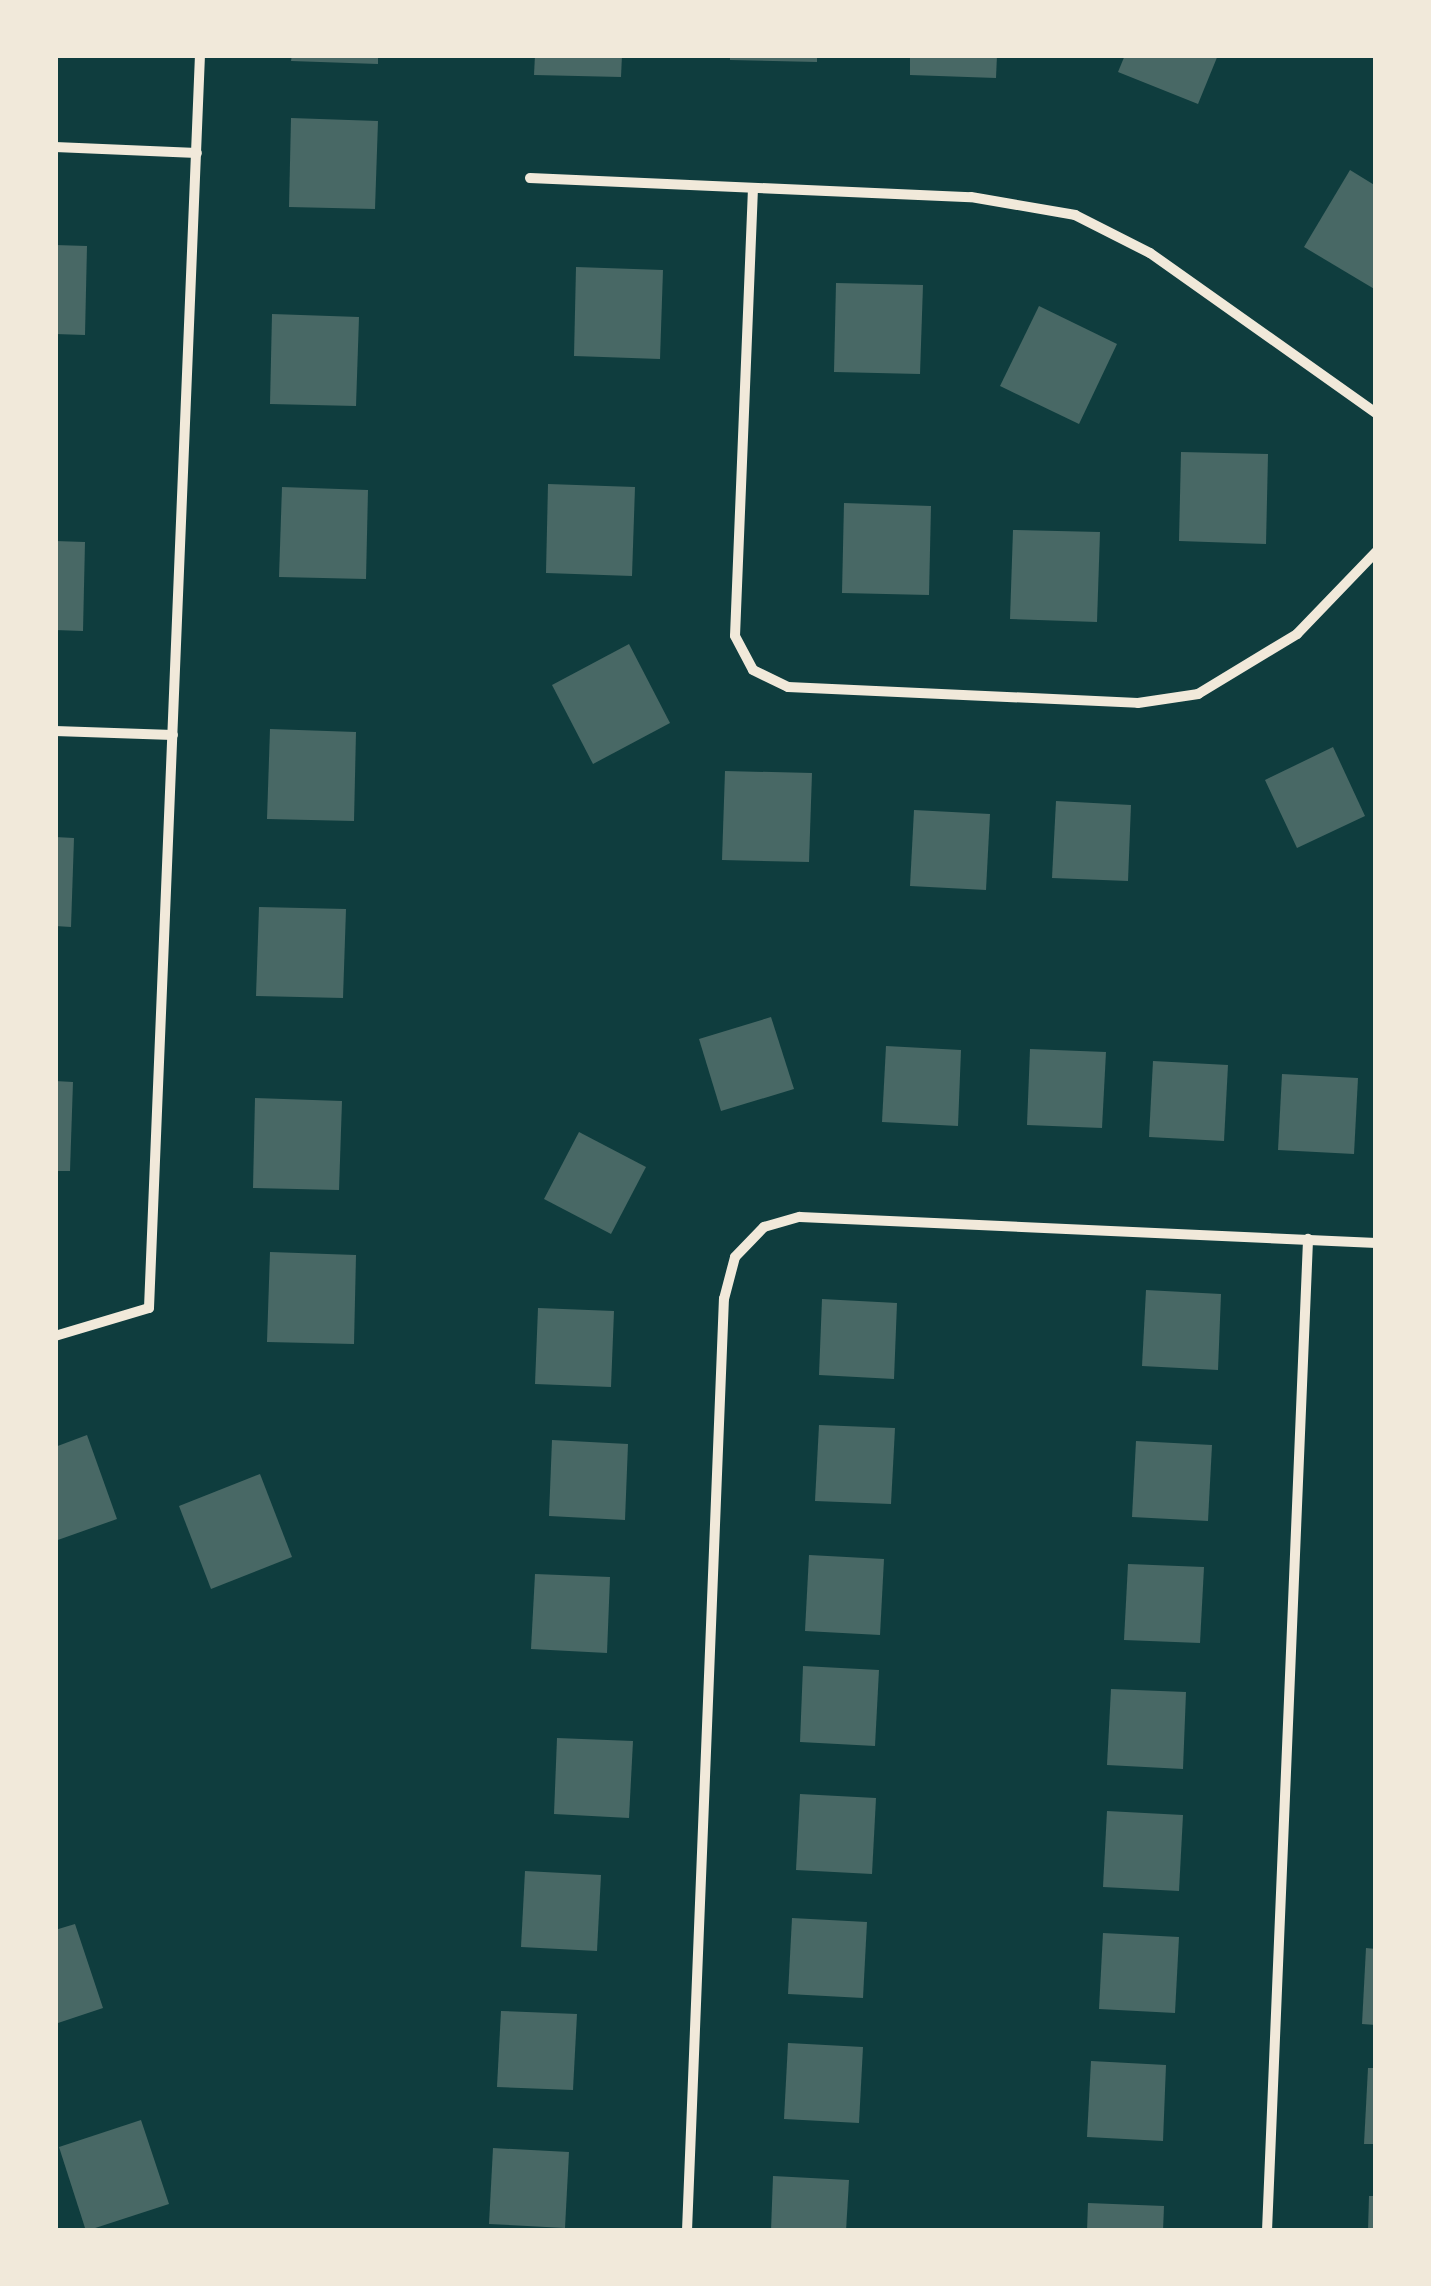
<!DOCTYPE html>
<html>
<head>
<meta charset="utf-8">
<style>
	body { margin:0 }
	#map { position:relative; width:1431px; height:2286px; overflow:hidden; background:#0f3d3e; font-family:Arial,sans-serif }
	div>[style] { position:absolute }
	.building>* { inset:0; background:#486865 }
	.minor>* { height:10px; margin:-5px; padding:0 5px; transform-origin:5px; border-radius:5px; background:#f1e9da }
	span { translate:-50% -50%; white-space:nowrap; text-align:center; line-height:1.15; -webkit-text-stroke:10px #f1e9da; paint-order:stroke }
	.frame { position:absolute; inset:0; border:58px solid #f1e9da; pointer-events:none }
</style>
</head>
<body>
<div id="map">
	<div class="building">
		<i style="clip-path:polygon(292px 55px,378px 55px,378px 64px,291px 61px)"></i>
		<i style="clip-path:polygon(535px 55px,622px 55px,621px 77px,534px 75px)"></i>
		<i style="clip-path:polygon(730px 55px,817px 55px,817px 62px,730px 60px)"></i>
		<i style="clip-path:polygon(910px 55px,997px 55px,996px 78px,910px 75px)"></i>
		<i style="clip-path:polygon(1125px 55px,1218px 55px,1198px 104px,1118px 72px)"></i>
		<i style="clip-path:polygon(291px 118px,378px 121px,375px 209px,289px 207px)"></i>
		<i style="clip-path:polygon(1350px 170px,1376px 186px,1376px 290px,1304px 247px)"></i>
		<i style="clip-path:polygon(55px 245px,87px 246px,85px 335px,55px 334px)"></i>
		<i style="clip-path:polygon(576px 267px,663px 270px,660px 359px,574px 356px)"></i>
		<i style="clip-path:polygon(836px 283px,923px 285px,920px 374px,834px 372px)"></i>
		<i style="clip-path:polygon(1039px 306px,1117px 344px,1079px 424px,1000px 386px)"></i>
		<i style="clip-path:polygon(272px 314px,359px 317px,356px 406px,270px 404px)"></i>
		<i style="clip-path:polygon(1181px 452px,1268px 454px,1266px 544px,1179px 541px)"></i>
		<i style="clip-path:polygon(548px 484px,635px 487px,632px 576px,546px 573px)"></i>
		<i style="clip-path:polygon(282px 487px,368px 490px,366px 579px,279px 577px)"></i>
		<i style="clip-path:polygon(844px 503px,931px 506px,929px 595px,842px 593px)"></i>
		<i style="clip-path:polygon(1013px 530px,1100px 532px,1097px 622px,1010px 619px)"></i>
		<i style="clip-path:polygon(55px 541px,85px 542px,83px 631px,55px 630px)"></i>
		<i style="clip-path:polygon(629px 644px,670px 723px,593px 764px,552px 685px)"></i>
		<i style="clip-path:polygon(270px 729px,356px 732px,354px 821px,267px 819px)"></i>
		<i style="clip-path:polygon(1333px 747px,1365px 816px,1297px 848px,1265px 780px)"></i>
		<i style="clip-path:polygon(725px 771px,812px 773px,809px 862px,722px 860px)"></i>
		<i style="clip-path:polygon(1056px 801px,1131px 805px,1128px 881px,1052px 878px)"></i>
		<i style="clip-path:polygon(914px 810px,990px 814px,986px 890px,910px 886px)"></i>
		<i style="clip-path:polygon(55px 837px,74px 838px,71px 927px,55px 926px)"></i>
		<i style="clip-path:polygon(259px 907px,346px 909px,343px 998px,256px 996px)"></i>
		<i style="clip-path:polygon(771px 1017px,794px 1089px,721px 1111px,699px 1039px)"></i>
		<i style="clip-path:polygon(886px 1046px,961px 1050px,958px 1126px,882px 1122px)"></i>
		<i style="clip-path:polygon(1030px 1049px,1106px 1052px,1102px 1128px,1027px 1125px)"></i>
		<i style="clip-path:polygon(1153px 1061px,1228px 1065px,1224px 1141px,1149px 1137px)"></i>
		<i style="clip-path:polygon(1282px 1074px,1358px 1078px,1354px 1154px,1278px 1150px)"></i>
		<i style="clip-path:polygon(55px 1081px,73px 1082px,70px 1171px,55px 1171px)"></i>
		<i style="clip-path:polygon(255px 1098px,342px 1101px,339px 1190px,253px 1188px)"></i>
		<i style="clip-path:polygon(579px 1132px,646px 1167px,611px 1234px,544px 1199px)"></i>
		<i style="clip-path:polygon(270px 1252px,356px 1255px,354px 1344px,267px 1342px)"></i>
		<i style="clip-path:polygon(1146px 1290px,1221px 1294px,1218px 1370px,1142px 1366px)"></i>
		<i style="clip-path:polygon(822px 1299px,897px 1303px,894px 1379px,819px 1375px)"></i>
		<i style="clip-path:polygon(538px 1308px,614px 1311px,611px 1387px,535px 1384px)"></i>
		<i style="clip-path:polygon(819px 1425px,895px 1428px,891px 1504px,815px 1501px)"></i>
		<i style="clip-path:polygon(87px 1435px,117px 1519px,55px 1541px,55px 1447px)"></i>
		<i style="clip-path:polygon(552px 1440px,628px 1444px,625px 1520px,549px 1516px)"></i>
		<i style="clip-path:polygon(1136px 1441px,1212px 1445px,1208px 1521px,1132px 1517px)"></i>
		<i style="clip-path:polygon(260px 1474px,292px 1557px,211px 1589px,179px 1506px)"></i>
		<i style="clip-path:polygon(809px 1555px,884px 1559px,880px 1635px,805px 1631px)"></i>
		<i style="clip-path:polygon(1128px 1564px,1204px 1567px,1200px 1643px,1124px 1640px)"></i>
		<i style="clip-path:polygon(535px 1574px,610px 1577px,607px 1653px,531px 1649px)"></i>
		<i style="clip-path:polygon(803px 1666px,879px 1670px,875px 1746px,800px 1742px)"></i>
		<i style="clip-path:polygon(1111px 1689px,1186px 1692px,1183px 1769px,1107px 1765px)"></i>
		<i style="clip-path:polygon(557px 1738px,633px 1741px,629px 1818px,554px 1814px)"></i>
		<i style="clip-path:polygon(800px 1794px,876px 1798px,872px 1874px,796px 1870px)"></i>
		<i style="clip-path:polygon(1107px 1811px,1183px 1815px,1179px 1891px,1103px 1887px)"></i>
		<i style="clip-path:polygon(525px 1871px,601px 1875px,597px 1951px,521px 1947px)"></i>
		<i style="clip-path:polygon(792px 1918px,867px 1922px,863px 1998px,788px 1994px)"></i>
		<i style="clip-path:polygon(75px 1924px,103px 2008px,55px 2024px,55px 1930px)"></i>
		<i style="clip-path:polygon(1103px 1933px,1179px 1937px,1175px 2013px,1099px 2009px)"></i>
		<i style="clip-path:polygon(1366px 1948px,1376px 1949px,1376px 2025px,1362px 2024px)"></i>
		<i style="clip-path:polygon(501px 2011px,577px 2014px,573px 2090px,497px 2087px)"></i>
		<i style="clip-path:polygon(788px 2043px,863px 2047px,859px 2123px,784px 2119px)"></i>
		<i style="clip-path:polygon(1091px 2061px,1166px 2065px,1163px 2141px,1087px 2137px)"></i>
		<i style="clip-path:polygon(1368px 2068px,1376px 2068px,1376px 2144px,1364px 2144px)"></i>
		<i style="clip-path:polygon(141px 2120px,169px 2204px,86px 2231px,59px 2147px)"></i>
		<i style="clip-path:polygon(493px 2148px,569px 2152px,565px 2228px,489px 2224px)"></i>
		<i style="clip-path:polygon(773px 2176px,849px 2180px,846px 2231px,771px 2231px)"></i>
		<i style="clip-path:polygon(1369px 2196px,1376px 2196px,1376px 2231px,1368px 2231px)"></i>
		<i style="clip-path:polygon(1088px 2203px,1164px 2206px,1163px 2231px,1087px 2231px)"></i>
	</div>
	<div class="minor">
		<i style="left:55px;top:147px;width:142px;rotate:2.4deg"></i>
		<i style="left:530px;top:178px;width:441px;rotate:2.5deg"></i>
		<i style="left:971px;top:197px;width:106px;rotate:9.8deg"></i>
		<i style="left:1075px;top:215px;width:84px;rotate:26.9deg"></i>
		<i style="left:1150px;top:253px;width:277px;rotate:35.3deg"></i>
		<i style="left:753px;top:188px;width:448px;rotate:92.3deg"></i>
		<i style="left:735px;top:636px;width:38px;rotate:62deg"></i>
		<i style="left:753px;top:670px;width:39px;rotate:26deg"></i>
		<i style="left:788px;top:687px;width:350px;rotate:2.6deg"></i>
		<i style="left:1138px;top:703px;width:61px;rotate:-8.5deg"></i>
		<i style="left:1198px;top:694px;width:116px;rotate:-31.2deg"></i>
		<i style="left:1297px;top:634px;width:114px;rotate:-46.1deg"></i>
		<i style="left:55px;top:731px;width:118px;rotate:1.9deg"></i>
		<i style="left:55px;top:1336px;width:98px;rotate:-16.6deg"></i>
		<i style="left:149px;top:1308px;width:1254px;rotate:-87.67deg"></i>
		<i style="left:687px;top:2231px;width:933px;rotate:-87.73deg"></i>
		<i style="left:724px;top:1299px;width:43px;rotate:-75.3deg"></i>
		<i style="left:735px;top:1257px;width:42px;rotate:-46deg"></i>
		<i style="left:764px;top:1227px;width:37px;rotate:-16deg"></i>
		<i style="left:800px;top:1217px;width:577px;rotate:2.58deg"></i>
		<i style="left:1267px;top:2231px;width:993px;rotate:-87.63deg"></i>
	</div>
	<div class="frame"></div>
</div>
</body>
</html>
